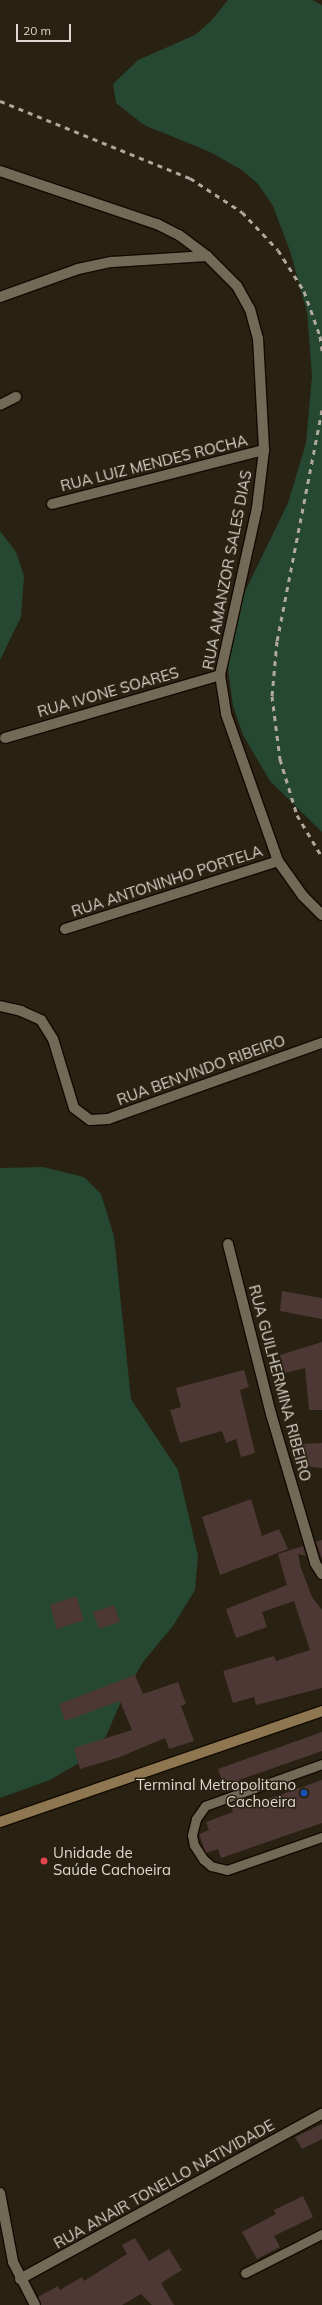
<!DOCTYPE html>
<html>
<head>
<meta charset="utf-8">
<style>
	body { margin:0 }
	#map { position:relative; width:322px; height:2305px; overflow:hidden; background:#292111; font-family:Mulish,sans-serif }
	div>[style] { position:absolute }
	.green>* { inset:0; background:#264731 }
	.building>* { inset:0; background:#4d3835 }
	.roads { filter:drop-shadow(1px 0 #120a00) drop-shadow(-1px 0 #120a00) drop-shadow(0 1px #120a00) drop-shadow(0 -1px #120a00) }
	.lane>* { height:9px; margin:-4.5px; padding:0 4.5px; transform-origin:4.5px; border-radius:4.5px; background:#736957 }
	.street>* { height:10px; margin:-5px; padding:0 5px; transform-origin:5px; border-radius:5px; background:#736957 }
	.secondary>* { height:10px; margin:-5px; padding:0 5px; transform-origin:5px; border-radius:5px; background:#8d7650 }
	.rail>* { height:3px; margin-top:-1.5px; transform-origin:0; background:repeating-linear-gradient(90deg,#b0a99e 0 5px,transparent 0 10px) }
	.dots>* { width:11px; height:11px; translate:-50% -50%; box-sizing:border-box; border:2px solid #292111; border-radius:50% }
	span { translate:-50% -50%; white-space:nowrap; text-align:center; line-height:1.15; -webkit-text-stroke:3px #292111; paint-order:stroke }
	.street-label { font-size:15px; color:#ded8ce }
	.poi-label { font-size:15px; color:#ded8ce }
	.right { translate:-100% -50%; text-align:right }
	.left { translate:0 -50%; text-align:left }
	.scale { position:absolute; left:16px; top:24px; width:55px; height:18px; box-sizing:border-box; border:2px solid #ded8ce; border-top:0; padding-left:5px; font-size:12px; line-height:14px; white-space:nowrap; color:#ded8ce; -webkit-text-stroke:3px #292111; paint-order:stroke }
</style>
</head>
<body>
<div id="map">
	<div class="green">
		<i style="clip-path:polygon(228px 0,312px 0,322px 5px,322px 832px,270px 781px,243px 735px,233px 706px,228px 669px,232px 618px,288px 503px,306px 443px,312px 376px,307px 312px,290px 251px,273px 206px,258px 184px,242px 170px,210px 152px,144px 125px,116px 103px,113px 84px,138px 60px,195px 35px,211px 21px)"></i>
		<i style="clip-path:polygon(0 531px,16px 552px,24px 576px,21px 617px,0 660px)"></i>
		<i style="clip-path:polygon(43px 1167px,84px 1177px,101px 1194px,114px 1236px,131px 1399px,178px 1470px,198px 1556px,195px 1590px,173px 1626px,143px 1662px,124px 1695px,106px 1736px,89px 1757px,50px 1780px,0 1798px,0 1168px)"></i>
	</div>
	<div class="building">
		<i style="clip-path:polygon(282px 1291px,322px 1298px,322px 1319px,280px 1311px)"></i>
		<i style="clip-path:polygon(322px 1342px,322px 1410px,309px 1410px,305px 1368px,285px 1373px,280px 1355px)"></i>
		<i style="clip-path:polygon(244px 1370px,249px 1387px,240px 1390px,255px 1453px,241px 1457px,236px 1439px,226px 1443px,222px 1431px,180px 1443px,170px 1410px,181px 1407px,176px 1388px)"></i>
		<i style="clip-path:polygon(322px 1443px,322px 1468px,304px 1466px,300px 1444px)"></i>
		<i style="clip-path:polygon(251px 1499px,262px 1536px,279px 1529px,288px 1549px,220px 1575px,202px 1517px)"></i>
		<i style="clip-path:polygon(322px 1540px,322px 1559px,316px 1542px)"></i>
		<i style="clip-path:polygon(303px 1546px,306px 1556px,298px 1554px,301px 1568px,312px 1597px,322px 1610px,322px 1688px,256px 1705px,254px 1697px,233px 1703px,223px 1671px,274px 1656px,276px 1661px,310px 1650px,294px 1601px,262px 1612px,267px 1627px,236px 1638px,226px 1609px,287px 1585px,278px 1554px)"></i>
		<i style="clip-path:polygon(76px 1596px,84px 1620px,57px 1629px,50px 1605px)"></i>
		<i style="clip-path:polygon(114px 1605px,120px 1622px,99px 1629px,93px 1612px)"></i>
		<i style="clip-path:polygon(135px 1675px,143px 1694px,178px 1682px,186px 1704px,181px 1706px,194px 1741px,169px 1749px,165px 1738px,120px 1757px,80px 1769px,74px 1748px,132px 1730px,120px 1701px,65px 1721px,59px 1704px)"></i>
		<i style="clip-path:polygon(322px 1732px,322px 1751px,239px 1780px,241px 1787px,226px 1792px,218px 1769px)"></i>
		<i style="clip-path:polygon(322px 1780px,322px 1823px,221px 1858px,218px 1849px,206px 1853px,205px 1851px,199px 1834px,209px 1830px,206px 1822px,233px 1812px,230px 1803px,245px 1798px,248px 1806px)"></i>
		<i style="clip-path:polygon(322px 2124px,322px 2139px,302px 2149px,295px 2137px)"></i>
		<i style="clip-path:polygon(303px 2196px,313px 2217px,274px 2236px,280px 2247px,257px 2259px,242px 2232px,276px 2214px,274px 2210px)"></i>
		<i style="clip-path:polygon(135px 2238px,149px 2261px,169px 2249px,182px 2270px,161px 2283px,174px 2305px,152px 2305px,141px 2294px,122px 2305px,41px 2305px,38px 2297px,58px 2286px,60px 2290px,82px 2277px,84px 2281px,127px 2254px,122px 2245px)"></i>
	</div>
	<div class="roads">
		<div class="lane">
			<i style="left:322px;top:1764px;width:124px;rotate:160.3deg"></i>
			<i style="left:205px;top:1806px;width:16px;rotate:125deg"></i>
			<i style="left:196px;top:1819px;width:16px;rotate:104deg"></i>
			<i style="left:192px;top:1835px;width:10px;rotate:79deg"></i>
			<i style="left:194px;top:1845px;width:17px;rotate:57deg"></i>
			<i style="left:203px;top:1859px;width:11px;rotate:41deg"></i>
			<i style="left:211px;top:1866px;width:16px;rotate:14deg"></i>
			<i style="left:227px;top:1870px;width:101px;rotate:-19.2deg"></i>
			<i style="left:245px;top:2273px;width:86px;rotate:-26.9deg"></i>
		</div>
		<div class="street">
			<i style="left:0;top:171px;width:166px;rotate:18.7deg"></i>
			<i style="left:157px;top:224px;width:25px;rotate:27deg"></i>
			<i style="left:179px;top:235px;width:35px;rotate:37deg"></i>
			<i style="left:207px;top:256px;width:42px;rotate:45deg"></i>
			<i style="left:237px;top:286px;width:26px;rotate:61deg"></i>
			<i style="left:250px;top:309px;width:30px;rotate:75deg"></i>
			<i style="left:258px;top:338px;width:112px;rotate:86.9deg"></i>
			<i style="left:264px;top:450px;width:58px;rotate:96.9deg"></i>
			<i style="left:257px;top:508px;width:171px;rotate:102.5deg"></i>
			<i style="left:220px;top:675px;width:39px;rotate:81deg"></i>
			<i style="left:226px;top:714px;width:156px;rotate:70.5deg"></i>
			<i style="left:278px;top:861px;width:43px;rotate:54.5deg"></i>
			<i style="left:303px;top:896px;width:27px;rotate:45deg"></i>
			<i style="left:0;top:297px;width:83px;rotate:-19.7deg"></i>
			<i style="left:78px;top:269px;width:35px;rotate:-12deg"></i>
			<i style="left:112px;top:262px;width:95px;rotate:-3.6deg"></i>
			<i style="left:0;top:405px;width:18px;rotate:-27deg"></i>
			<i style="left:52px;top:504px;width:219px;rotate:-14.3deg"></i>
			<i style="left:5px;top:738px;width:224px;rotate:-16.3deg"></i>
			<i style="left:65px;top:929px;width:224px;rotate:-17.7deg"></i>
			<i style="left:0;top:1006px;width:22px;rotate:13deg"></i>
			<i style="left:21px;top:1011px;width:22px;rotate:24deg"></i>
			<i style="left:41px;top:1020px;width:22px;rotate:58deg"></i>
			<i style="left:53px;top:1039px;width:72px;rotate:73.1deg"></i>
			<i style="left:74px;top:1108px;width:20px;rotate:37deg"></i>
			<i style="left:90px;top:1120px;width:18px;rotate:-3deg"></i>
			<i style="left:108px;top:1119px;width:227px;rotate:-19.6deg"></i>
			<i style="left:228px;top:1244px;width:175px;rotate:75.8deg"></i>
			<i style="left:271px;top:1414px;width:155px;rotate:73.5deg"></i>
			<i style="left:315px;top:1563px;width:13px;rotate:58deg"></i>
			<i style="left:0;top:2193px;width:70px;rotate:79.3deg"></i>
			<i style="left:13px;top:2262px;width:48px;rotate:62.9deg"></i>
			<i style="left:20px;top:2279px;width:344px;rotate:-28.7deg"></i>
		</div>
		<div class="secondary">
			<i style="left:0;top:1822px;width:341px;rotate:-19deg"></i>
		</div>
	</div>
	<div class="rail">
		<i style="left:0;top:101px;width:205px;rotate:22.1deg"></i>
		<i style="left:190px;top:178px;width:62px;rotate:33.2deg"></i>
		<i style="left:242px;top:212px;width:52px;rotate:46.5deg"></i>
		<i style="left:278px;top:250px;width:49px;rotate:57.6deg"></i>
		<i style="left:304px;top:291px;width:48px;rotate:70.4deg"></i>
		<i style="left:320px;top:336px;width:15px;rotate:82deg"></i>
		<i style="left:322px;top:410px;width:235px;rotate:101deg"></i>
		<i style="left:277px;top:641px;width:55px;rotate:95.2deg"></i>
		<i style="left:272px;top:696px;width:64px;rotate:82.8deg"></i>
		<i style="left:280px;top:759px;width:59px;rotate:73.1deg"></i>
		<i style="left:297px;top:815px;width:49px;rotate:59.2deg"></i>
	</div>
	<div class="dots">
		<i style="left:304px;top:1793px;background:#1a4fb4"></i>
		<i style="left:44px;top:1861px;background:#e0444e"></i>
	</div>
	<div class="street-label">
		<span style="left:154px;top:463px;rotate:-14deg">RUA LUIZ MENDES ROCHA</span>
		<span style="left:227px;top:570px;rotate:-79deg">RUA AMANZOR SALES DIAS</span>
		<span style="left:108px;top:692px;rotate:-16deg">RUA IVONE SOARES</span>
		<span style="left:167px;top:881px;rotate:-18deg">RUA ANTONINHO PORTELA</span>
		<span style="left:201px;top:1070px;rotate:-20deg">RUA BENVINDO RIBEIRO</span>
		<span style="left:280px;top:1383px;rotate:75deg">RUA GUILHERMINA RIBEIRO</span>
		<span style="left:164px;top:2184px;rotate:-29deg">RUA ANAIR TONELLO NATIVIDADE</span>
	</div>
	<div class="poi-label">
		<span class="right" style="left:296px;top:1793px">Terminal Metropolitano<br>Cachoeira</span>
		<span class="left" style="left:53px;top:1861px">Unidade de<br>Saúde Cachoeira</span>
	</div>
	<div class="scale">20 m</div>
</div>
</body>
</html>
